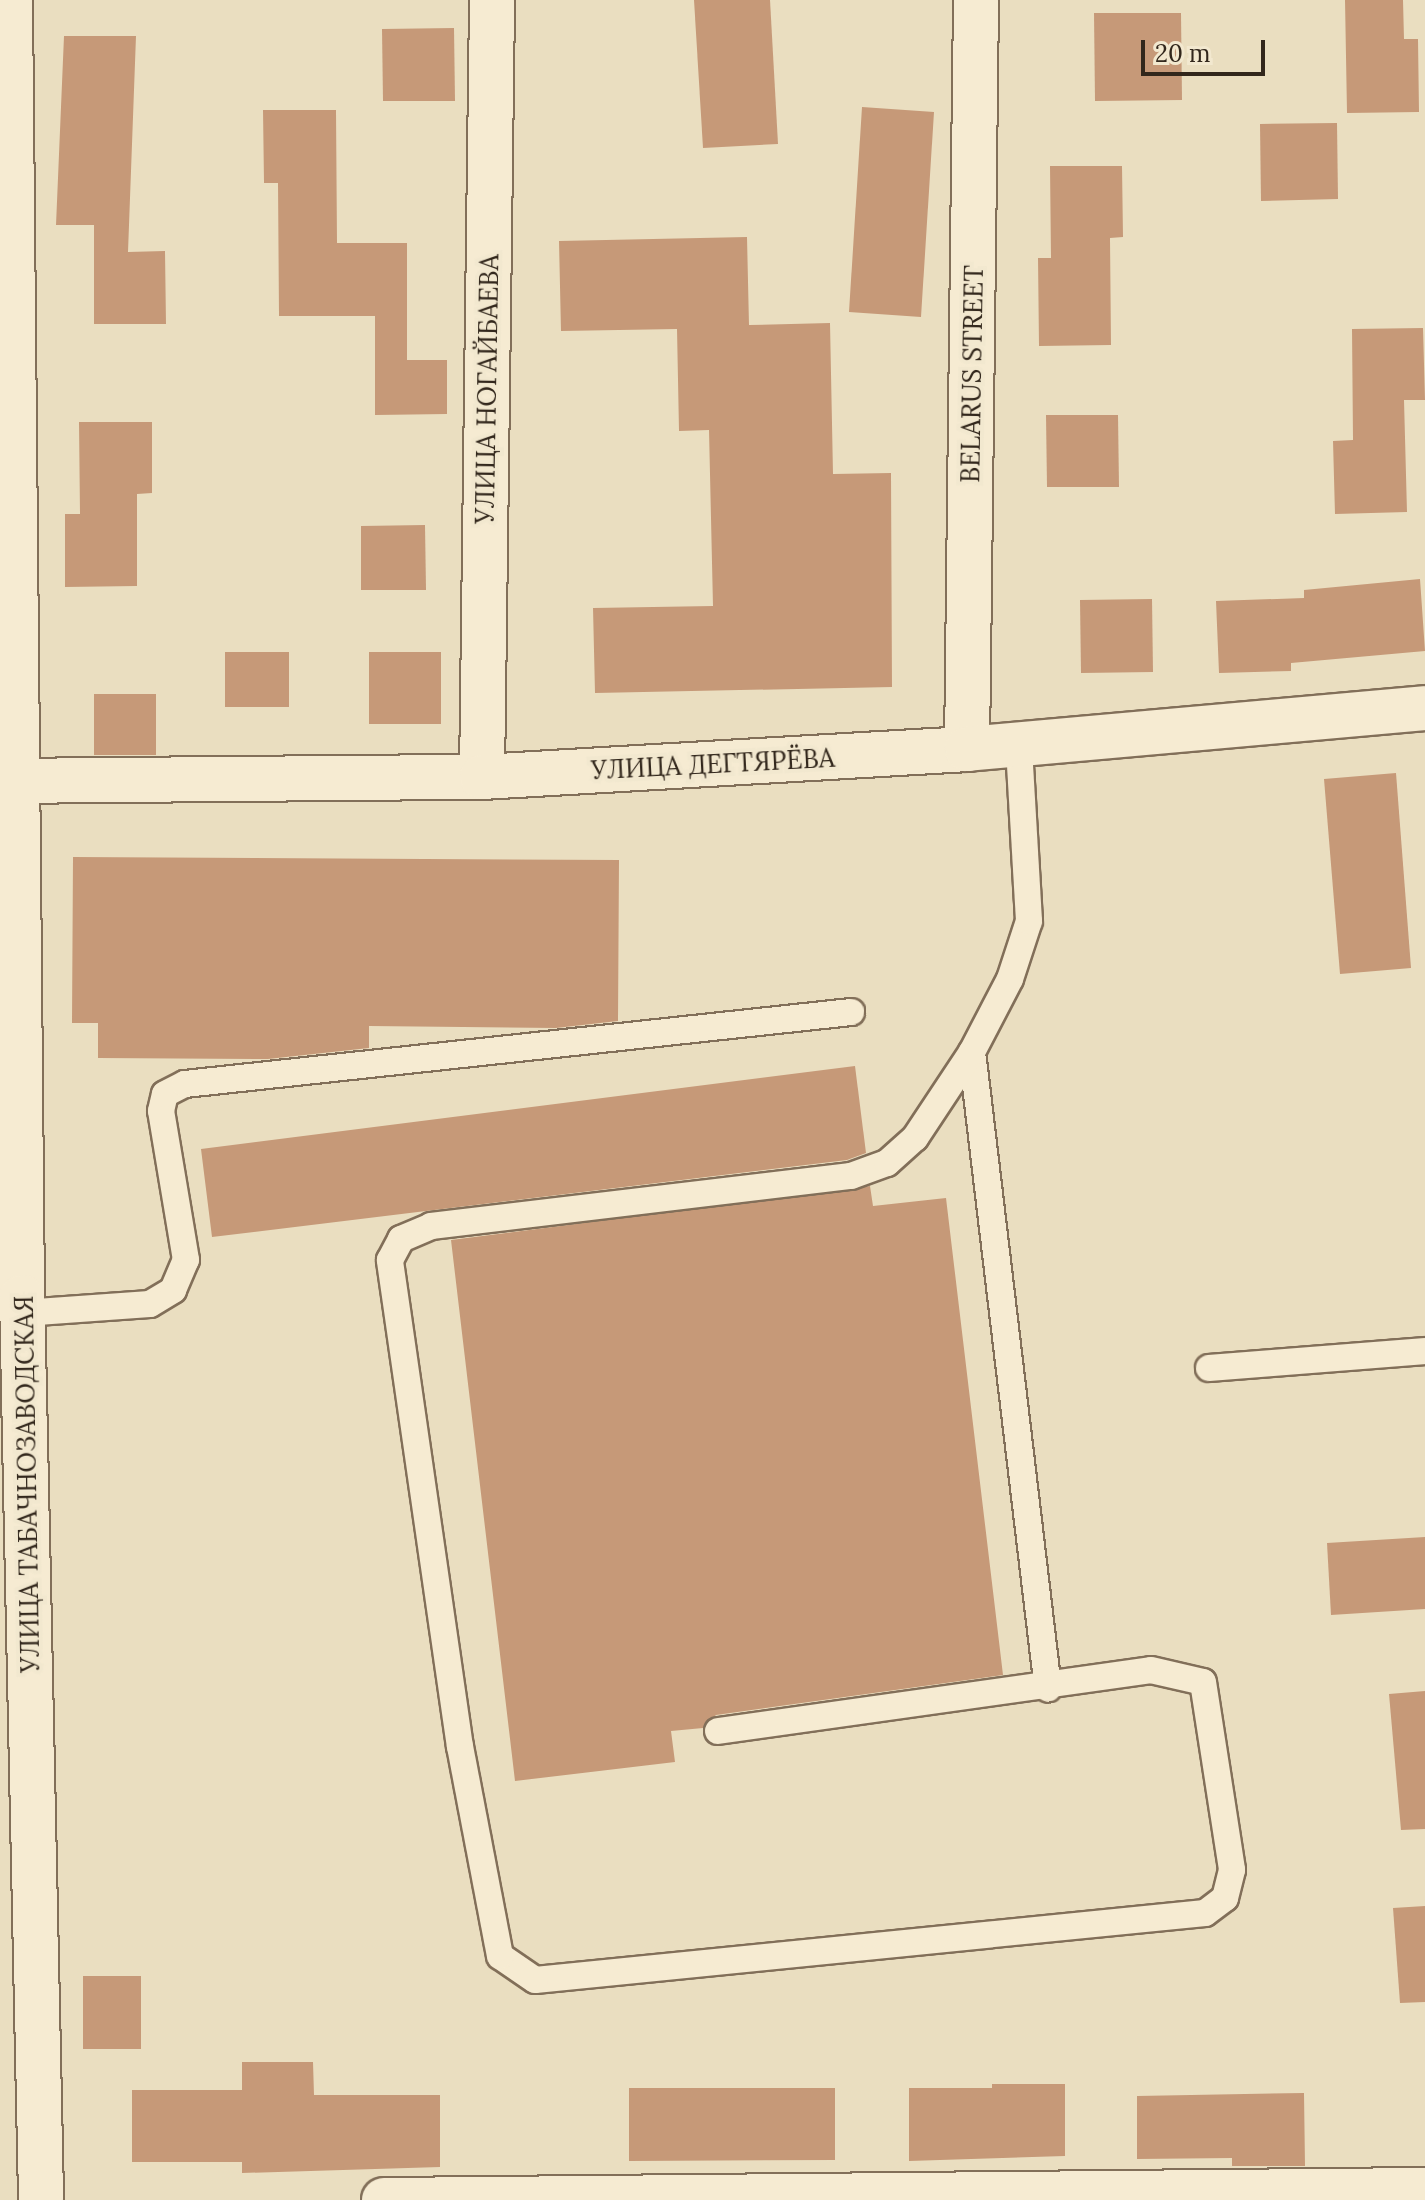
<!DOCTYPE html>
<html>
<head>
<meta charset="utf-8">
<style>
	body { margin:0 }
	#map { position:relative; width:1425px; height:2200px; overflow:hidden; background:#eadec0; font-family:Lora,serif }
	div>[style] { position:absolute }
	.building>* { inset:0; background:#c69978 }
	.roads { filter:drop-shadow(2px 0 #826f59) drop-shadow(-2px 0 #826f59) drop-shadow(0 2px #826f59) drop-shadow(0 -2px #826f59) }
	.lane>* { height:26px; margin:-13px; padding:0 13px; transform-origin:13px; border-radius:13px; background:#f6ebd2 }
	.street>* { height:44px; margin:-22px; padding:0 22px; transform-origin:22px; border-radius:22px; background:#f6ebd2 }
	span { translate:-50% -50%; white-space:nowrap; text-align:center; line-height:1.15; -webkit-text-stroke:8px #f2e8cf; paint-order:stroke }
	.street-label { font-size:26px; color:#32271c }
	.scale { position:absolute; left:1141px; top:40px; width:124px; height:36px; box-sizing:border-box; border:4px solid #32271c; border-top:0; padding-left:10px; font-size:24px; line-height:28px; white-space:nowrap; color:#32271c; -webkit-text-stroke:6px #f2e8cf; paint-order:stroke }
</style>
</head>
<body>
<div id="map">
	<div class="building">
		<i style="clip-path:polygon(694px 0,770px 0,778px 144px,703px 148px)"></i>
		<i style="clip-path:polygon(1345px 0,1403px 0,1404px 39px,1418px 39px,1419px 112px,1347px 113px)"></i>
		<i style="clip-path:polygon(1094px 13px,1181px 13px,1182px 100px,1095px 101px)"></i>
		<i style="clip-path:polygon(454px 28px,455px 101px,383px 101px,382px 29px)"></i>
		<i style="clip-path:polygon(64px 36px,136px 36px,128px 252px,165px 251px,166px 324px,94px 324px,94px 225px,56px 225px)"></i>
		<i style="clip-path:polygon(862px 107px,934px 112px,921px 317px,849px 312px)"></i>
		<i style="clip-path:polygon(263px 110px,336px 110px,337px 243px,407px 243px,407px 360px,447px 360px,447px 414px,375px 415px,375px 316px,279px 316px,278px 183px,264px 183px)"></i>
		<i style="clip-path:polygon(1337px 123px,1338px 199px,1261px 201px,1260px 124px)"></i>
		<i style="clip-path:polygon(1050px 166px,1122px 166px,1123px 237px,1110px 238px,1111px 345px,1039px 346px,1038px 258px,1051px 258px)"></i>
		<i style="clip-path:polygon(747px 237px,749px 325px,830px 323px,833px 474px,891px 473px,892px 687px,595px 693px,593px 608px,713px 606px,709px 430px,679px 431px,677px 329px,561px 331px,559px 241px)"></i>
		<i style="clip-path:polygon(1423px 328px,1425px 400px,1404px 400px,1407px 512px,1335px 514px,1333px 441px,1353px 440px,1352px 329px)"></i>
		<i style="clip-path:polygon(1046px 415px,1118px 415px,1119px 487px,1047px 487px)"></i>
		<i style="clip-path:polygon(79px 422px,152px 422px,152px 493px,137px 494px,137px 586px,65px 587px,65px 514px,80px 514px)"></i>
		<i style="clip-path:polygon(425px 525px,426px 590px,361px 590px,361px 526px)"></i>
		<i style="clip-path:polygon(1420px 579px,1425px 651px,1291px 663px,1291px 671px,1219px 673px,1216px 601px,1304px 598px,1304px 590px)"></i>
		<i style="clip-path:polygon(1152px 599px,1153px 672px,1081px 673px,1080px 600px)"></i>
		<i style="clip-path:polygon(225px 652px,289px 652px,289px 707px,225px 707px)"></i>
		<i style="clip-path:polygon(369px 652px,441px 652px,441px 724px,369px 724px)"></i>
		<i style="clip-path:polygon(94px 694px,156px 694px,156px 755px,94px 755px)"></i>
		<i style="clip-path:polygon(1396px 773px,1411px 968px,1340px 974px,1324px 779px)"></i>
		<i style="clip-path:polygon(73px 857px,619px 860px,618px 1021px,556px 1028px,369px 1026px,369px 1048px,268px 1059px,98px 1058px,98px 1023px,72px 1023px)"></i>
		<i style="clip-path:polygon(855px 1066px,866px 1153px,847px 1160px,212px 1237px,201px 1149px)"></i>
		<i style="clip-path:polygon(870px 1186px,873px 1206px,946px 1198px,1003px 1675px,716px 1715px,703px 1728px,671px 1731px,675px 1762px,515px 1781px,451px 1240px)"></i>
		<i style="clip-path:polygon(1425px 1537px,1425px 1609px,1331px 1615px,1327px 1543px)"></i>
		<i style="clip-path:polygon(1425px 1691px,1425px 1829px,1401px 1830px,1389px 1694px)"></i>
		<i style="clip-path:polygon(1425px 1906px,1425px 2002px,1400px 2003px,1393px 1908px)"></i>
		<i style="clip-path:polygon(83px 1976px,141px 1976px,141px 2049px,83px 2049px)"></i>
		<i style="clip-path:polygon(242px 2062px,313px 2062px,314px 2095px,440px 2095px,440px 2167px,242px 2173px,242px 2162px,132px 2162px,132px 2090px,242px 2090px)"></i>
		<i style="clip-path:polygon(992px 2084px,1065px 2084px,1065px 2156px,909px 2161px,909px 2088px,992px 2088px)"></i>
		<i style="clip-path:polygon(629px 2088px,835px 2088px,835px 2160px,629px 2161px)"></i>
		<i style="clip-path:polygon(1304px 2093px,1305px 2166px,1232px 2166px,1232px 2158px,1137px 2159px,1137px 2096px)"></i>
	</div>
	<div class="roads">
		<div class="lane">
			<i style="left:972px;top:1052px;width:641px;rotate:83.19deg"></i>
			<i style="left:23px;top:1313px;width:127px;rotate:-4.1deg"></i>
			<i style="left:150px;top:1304px;width:27px;rotate:-31deg"></i>
			<i style="left:173px;top:1290px;width:33px;rotate:-67deg"></i>
			<i style="left:186px;top:1260px;width:151px;rotate:-99.5deg"></i>
			<i style="left:161px;top:1111px;width:17px;rotate:-77deg"></i>
			<i style="left:165px;top:1094px;width:22px;rotate:-27deg"></i>
			<i style="left:185px;top:1084px;width:670px;rotate:-6.17deg"></i>
			<i style="left:1209px;top:1368px;width:217px;rotate:-4.5deg"></i>
			<i style="left:718px;top:1731px;width:437px;rotate:-8deg"></i>
			<i style="left:1151px;top:1670px;width:53px;rotate:13deg"></i>
			<i style="left:1203px;top:1682px;width:190px;rotate:81.2deg"></i>
			<i style="left:1232px;top:1870px;width:29px;rotate:104deg"></i>
			<i style="left:1225px;top:1898px;width:25px;rotate:143deg"></i>
			<i style="left:1205px;top:1913px;width:673px;rotate:174.29deg"></i>
			<i style="left:535px;top:1980px;width:42px;rotate:-145.6deg"></i>
			<i style="left:500px;top:1956px;width:213px;rotate:-100.8deg"></i>
			<i style="left:460px;top:1747px;width:492px;rotate:-98.2deg"></i>
			<i style="left:390px;top:1260px;width:24px;rotate:-62deg"></i>
			<i style="left:401px;top:1239px;width:33px;rotate:-23deg"></i>
			<i style="left:431px;top:1226px;width:423px;rotate:-6.8deg"></i>
			<i style="left:851px;top:1176px;width:38px;rotate:-20deg"></i>
			<i style="left:887px;top:1163px;width:38px;rotate:-42deg"></i>
			<i style="left:915px;top:1138px;width:103px;rotate:-56.5deg"></i>
			<i style="left:972px;top:1052px;width:82px;rotate:-62.5deg"></i>
			<i style="left:1010px;top:979px;width:61px;rotate:-71.9deg"></i>
			<i style="left:1029px;top:921px;width:176px;rotate:-93.3deg"></i>
		</div>
		<div class="street">
			<i style="left:10px;top:0;width:1297px;rotate:89.47deg"></i>
			<i style="left:22px;top:1297px;width:903px;rotate:88.79deg"></i>
			<i style="left:967px;top:749px;width:749px;rotate:-89.31deg"></i>
			<i style="left:482px;top:777px;width:777px;rotate:-89.26deg"></i>
			<i style="left:0;top:781px;width:482px;rotate:-0.5deg"></i>
			<i style="left:482px;top:777px;width:486px;rotate:-3.3deg"></i>
			<i style="left:967px;top:749px;width:460px;rotate:-5.1deg"></i>
			<i style="left:384px;top:2200px;width:1041px;rotate:-0.55deg"></i>
		</div>
	</div>
	<div class="street-label">
		<span style="left:972px;top:374px;rotate:-89deg">BELARUS STREET</span>
		<span style="left:487px;top:389px;rotate:-89deg">УЛИЦА НОГАЙБАЕВА</span>
		<span style="left:713px;top:764px;rotate:-3deg">УЛИЦА ДЕГТЯРЁВА</span>
		<span style="left:27px;top:1484px;rotate:-91deg">УЛИЦА ТАБАЧНОЗАВОДСКАЯ</span>
	</div>
	<div class="scale">20 m</div>
</div>
</body>
</html>
